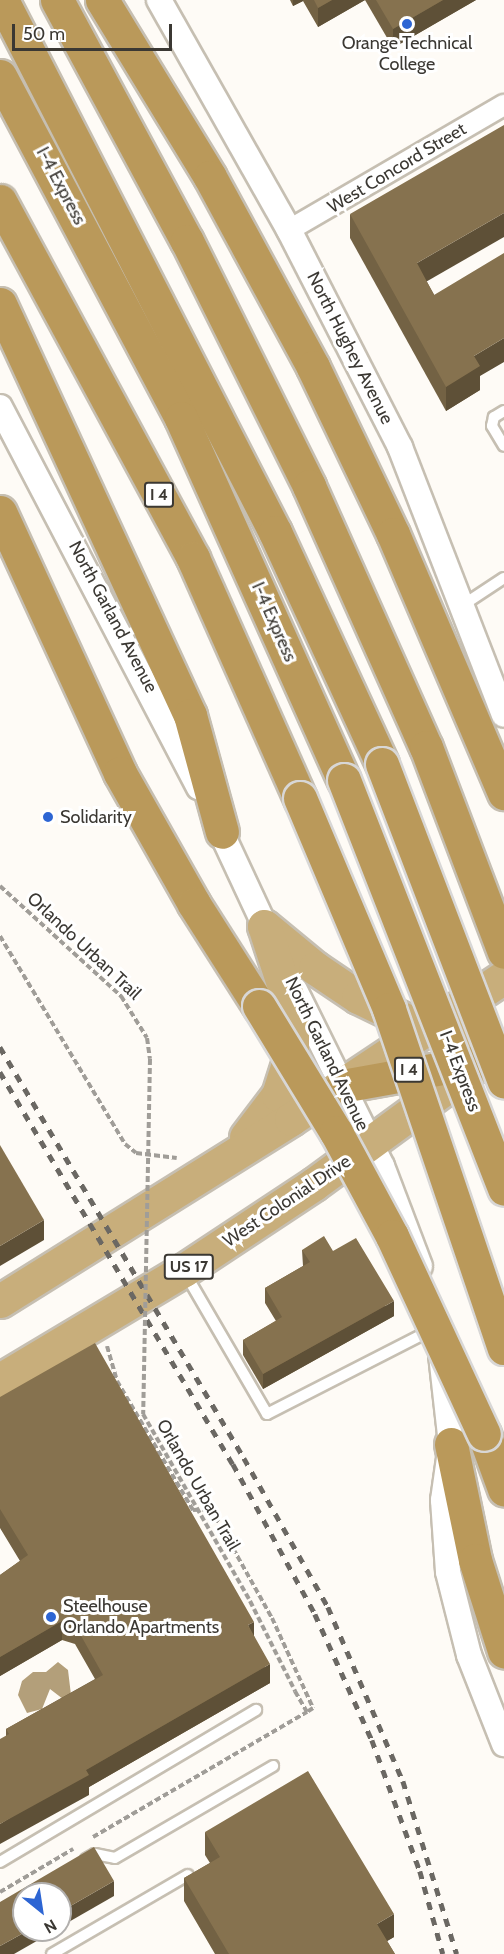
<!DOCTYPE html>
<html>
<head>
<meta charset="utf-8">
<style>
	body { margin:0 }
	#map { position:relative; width:504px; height:1954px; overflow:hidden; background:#fefbf6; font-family:Cabin,sans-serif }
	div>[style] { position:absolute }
	.water>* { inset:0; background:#b39f7a }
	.path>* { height:4px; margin-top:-2px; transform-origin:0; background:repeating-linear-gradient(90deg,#a09d98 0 6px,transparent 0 9px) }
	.roads { filter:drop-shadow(2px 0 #c6bfb2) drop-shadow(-2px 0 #c6bfb2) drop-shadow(0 2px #c6bfb2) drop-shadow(0 -2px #c6bfb2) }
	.service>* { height:10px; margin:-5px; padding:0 5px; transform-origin:5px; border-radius:5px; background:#fff }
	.minor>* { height:20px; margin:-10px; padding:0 10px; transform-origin:10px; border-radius:10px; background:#fff }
	.tertiary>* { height:24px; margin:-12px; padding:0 12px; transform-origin:12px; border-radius:12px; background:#fff }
	.trunk>* { height:33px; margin:-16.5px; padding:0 16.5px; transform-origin:16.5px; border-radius:16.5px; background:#c8ae7b }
	.motorway>* { height:33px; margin:-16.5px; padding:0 16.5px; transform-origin:16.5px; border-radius:16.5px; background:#ba995a }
	.rail>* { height:4.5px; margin-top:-2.25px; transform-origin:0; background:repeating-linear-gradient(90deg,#6b6863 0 8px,transparent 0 16px) }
	.path-bridge>* { height:4px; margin-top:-2px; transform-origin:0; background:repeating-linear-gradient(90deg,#a09d98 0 6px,transparent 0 9px) }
	.bridges { filter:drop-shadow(2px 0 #d8d7d6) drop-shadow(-2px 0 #d8d7d6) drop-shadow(0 2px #d8d7d6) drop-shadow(0 -2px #d8d7d6) }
	.motorway-bridge>* { height:33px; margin:-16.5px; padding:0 16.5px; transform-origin:16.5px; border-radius:16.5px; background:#ba995a }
	.wall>* { inset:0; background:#736244 }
	.shaded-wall>* { inset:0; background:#5e5037 }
	.building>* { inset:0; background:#86724f }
	.dots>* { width:16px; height:16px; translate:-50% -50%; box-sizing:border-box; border:3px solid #fff; border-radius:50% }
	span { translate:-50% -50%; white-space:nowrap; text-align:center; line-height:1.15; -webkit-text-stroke:6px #fff; paint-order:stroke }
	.shield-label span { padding:2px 4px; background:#fff; border:2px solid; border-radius:4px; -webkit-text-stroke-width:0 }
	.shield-label { font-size:16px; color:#3b3833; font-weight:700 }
	.poi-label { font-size:18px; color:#3b3833 }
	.left { translate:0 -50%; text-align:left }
	.street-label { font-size:18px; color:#3b3833 }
	.north { position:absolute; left:12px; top:1882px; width:60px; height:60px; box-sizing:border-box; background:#fff; border:2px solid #b1afad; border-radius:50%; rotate:150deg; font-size:16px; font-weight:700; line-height:24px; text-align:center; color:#3b3833 }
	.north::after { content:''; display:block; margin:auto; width:21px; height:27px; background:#2d65d3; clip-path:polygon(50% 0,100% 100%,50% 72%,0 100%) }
	.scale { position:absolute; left:12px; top:24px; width:160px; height:27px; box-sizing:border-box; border:3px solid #3b3833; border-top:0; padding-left:8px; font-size:18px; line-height:21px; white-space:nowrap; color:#3b3833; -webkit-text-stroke:4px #fff; paint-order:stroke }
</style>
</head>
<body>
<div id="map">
	<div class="water">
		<i style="clip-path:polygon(58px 1662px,68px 1670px,71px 1695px,63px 1699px,50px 1689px,42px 1709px,27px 1713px,18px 1695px,22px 1681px,33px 1672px,46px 1672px)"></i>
	</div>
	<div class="path">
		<i style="left:0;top:936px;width:243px;rotate:59deg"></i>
		<i style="left:125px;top:1144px;width:14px;rotate:39deg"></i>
		<i style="left:136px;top:1153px;width:41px;rotate:7deg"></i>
		<i style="left:107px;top:1346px;width:36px;rotate:74deg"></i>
		<i style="left:117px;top:1381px;width:150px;rotate:59.5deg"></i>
		<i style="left:193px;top:1510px;width:18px;rotate:-3deg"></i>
		<i style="left:211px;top:1509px;width:125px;rotate:60.8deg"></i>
		<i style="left:272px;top:1618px;width:99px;rotate:65.5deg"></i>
		<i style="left:313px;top:1708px;width:7px;rotate:146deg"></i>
		<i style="left:93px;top:1837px;width:248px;rotate:-30.3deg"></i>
		<i style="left:307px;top:1712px;width:24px;rotate:-120deg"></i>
		<i style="left:0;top:1892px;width:85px;rotate:-30.5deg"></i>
	</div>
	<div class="roads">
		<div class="service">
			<i style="left:504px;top:411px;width:12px;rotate:149deg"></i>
			<i style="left:494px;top:417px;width:9px;rotate:103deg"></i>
			<i style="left:492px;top:426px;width:23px;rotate:59deg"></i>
			<i style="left:463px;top:605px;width:49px;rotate:-33.4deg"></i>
			<i style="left:185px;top:1273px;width:163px;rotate:59.8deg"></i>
			<i style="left:267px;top:1414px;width:184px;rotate:-27.1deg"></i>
			<i style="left:86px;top:1859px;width:10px;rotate:-29deg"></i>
			<i style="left:95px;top:1854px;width:20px;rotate:11deg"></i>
			<i style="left:115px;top:1858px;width:183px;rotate:-30.2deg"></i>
			<i style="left:0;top:1862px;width:298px;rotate:-30.7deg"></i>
			<i style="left:52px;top:1954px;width:157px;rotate:-30.2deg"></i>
		</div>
		<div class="minor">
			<i style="left:289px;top:230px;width:249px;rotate:-30.2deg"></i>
		</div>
		<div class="tertiary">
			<i style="left:159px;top:0;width:264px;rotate:60.5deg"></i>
			<i style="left:289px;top:230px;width:244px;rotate:62.9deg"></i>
			<i style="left:400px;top:447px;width:287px;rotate:68.8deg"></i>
			<i style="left:0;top:407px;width:429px;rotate:62.4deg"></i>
			<i style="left:215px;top:819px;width:132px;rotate:65deg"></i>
			<i style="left:295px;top:990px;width:196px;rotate:63.7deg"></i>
			<i style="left:382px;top:1166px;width:107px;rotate:69.2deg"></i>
			<i style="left:441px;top:1355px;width:90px;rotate:83.6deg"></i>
			<i style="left:451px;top:1444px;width:57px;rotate:98.1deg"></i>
			<i style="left:443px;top:1500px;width:72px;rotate:86deg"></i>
			<i style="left:448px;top:1572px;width:86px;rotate:75.8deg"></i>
			<i style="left:469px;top:1655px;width:96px;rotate:68.5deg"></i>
		</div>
		<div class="trunk">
			<i style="left:264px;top:926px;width:66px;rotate:39.5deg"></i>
			<i style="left:315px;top:968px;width:52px;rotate:34deg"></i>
			<i style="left:358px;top:997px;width:76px;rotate:25.9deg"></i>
			<i style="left:426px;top:1030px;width:80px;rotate:12.3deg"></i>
			<i style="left:246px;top:1137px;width:53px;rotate:-52.7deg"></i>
			<i style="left:278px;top:1095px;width:46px;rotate:-72.3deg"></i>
			<i style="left:292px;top:1051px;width:40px;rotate:-90deg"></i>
			<i style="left:292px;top:1011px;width:89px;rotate:-108.2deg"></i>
			<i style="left:0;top:1301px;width:343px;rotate:-32deg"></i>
			<i style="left:291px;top:1119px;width:256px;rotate:-33.7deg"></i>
			<i style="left:0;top:1380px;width:214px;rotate:-30.9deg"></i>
			<i style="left:184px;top:1270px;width:156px;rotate:-33.5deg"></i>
			<i style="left:314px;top:1184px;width:208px;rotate:-36.2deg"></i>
		</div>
		<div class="motorway">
			<i style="left:2px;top:0;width:598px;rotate:62.84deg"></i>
			<i style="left:275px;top:532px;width:255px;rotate:65.2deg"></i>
			<i style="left:57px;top:0;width:274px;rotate:61.7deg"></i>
			<i style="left:187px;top:241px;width:274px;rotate:63.5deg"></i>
			<i style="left:309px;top:486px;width:286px;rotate:65.9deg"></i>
			<i style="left:426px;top:747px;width:219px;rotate:69.2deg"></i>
			<i style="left:102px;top:0;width:207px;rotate:58.6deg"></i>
			<i style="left:210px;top:177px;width:216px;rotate:61.5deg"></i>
			<i style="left:313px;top:367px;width:185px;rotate:64.4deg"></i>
			<i style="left:393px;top:534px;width:282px;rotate:66.8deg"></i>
			<i style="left:0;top:76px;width:387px;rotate:62.1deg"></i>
			<i style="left:181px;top:418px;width:397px;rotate:65.8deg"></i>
			<i style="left:0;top:201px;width:406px;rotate:61.6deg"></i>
			<i style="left:193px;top:558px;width:263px;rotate:66deg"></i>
			<i style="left:0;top:304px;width:453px;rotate:65.2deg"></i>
			<i style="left:190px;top:715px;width:121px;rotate:74.7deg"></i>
			<i style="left:0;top:512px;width:287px;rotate:65.3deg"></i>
			<i style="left:120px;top:773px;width:150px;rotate:60.5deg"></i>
			<i style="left:194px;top:904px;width:121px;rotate:57.5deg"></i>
			<i style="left:342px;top:1086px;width:142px;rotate:-10.1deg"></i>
			<i style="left:482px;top:1061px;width:22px;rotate:8deg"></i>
			<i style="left:484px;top:1434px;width:59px;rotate:70deg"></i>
			<i style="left:451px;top:1444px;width:118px;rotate:78.3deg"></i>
			<i style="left:475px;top:1560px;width:96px;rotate:72.3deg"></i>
		</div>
	</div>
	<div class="rail">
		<i style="left:0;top:1047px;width:478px;rotate:59.3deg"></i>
		<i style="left:244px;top:1458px;width:171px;rotate:60.6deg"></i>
		<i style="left:328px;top:1607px;width:189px;rotate:66.7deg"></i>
		<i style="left:403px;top:1781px;width:181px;rotate:72.7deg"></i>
		<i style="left:0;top:1072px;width:456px;rotate:59.3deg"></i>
		<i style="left:233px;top:1464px;width:171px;rotate:61.3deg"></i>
		<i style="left:315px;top:1614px;width:138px;rotate:65.7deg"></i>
		<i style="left:372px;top:1740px;width:140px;rotate:69.9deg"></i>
		<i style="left:420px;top:1871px;width:86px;rotate:74.5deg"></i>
	</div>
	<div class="path-bridge">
		<i style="left:0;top:886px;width:164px;rotate:42.3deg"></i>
		<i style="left:121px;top:996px;width:49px;rotate:58.2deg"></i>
		<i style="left:147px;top:1038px;width:21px;rotate:82deg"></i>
		<i style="left:150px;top:1059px;width:355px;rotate:91.1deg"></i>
		<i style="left:143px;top:1414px;width:215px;rotate:60.2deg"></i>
		<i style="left:250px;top:1601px;width:101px;rotate:63.4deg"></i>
	</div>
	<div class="bridges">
		<div class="motorway-bridge">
			<i style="left:382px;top:764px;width:340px;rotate:69deg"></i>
			<i style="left:344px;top:780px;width:439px;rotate:68.6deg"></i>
			<i style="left:300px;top:798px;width:229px;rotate:67.1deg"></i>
			<i style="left:389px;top:1009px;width:358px;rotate:71.3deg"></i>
			<i style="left:259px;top:1006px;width:148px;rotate:58.6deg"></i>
			<i style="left:336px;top:1132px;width:118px;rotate:61.7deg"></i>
			<i style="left:392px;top:1236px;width:218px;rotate:65.1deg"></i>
		</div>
	</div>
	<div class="wall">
		<i style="clip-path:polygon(290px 0,365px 0,318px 27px,303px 1px,293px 6px)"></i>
		<i style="clip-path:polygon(365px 0,476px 0,393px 48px)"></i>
		<i style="clip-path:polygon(350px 214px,427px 282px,480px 376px,480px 390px,446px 411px,350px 238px)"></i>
		<i style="clip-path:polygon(302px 1250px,333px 1251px,394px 1316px,263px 1389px,243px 1355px,243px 1340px,276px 1321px,265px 1303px,265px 1288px,303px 1266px)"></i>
		<i style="clip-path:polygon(0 1397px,254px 1636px,270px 1683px,89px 1787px,89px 1795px,6px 1736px,6px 1729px,95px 1679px,75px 1644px,62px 1640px,0 1676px,0 1575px,20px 1561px,0 1528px)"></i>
		<i style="clip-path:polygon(205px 1832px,394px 1937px,387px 1941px,395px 1954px,215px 1954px,184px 1901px,184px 1878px,210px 1863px,205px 1855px)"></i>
	</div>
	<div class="shaded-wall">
		<i style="clip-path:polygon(293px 0,303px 0,303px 1px,293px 6px)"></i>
		<i style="clip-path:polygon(332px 0,365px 0,318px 27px,318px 8px)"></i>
		<i style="clip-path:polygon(443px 0,476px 0,393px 48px,393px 29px)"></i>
		<i style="clip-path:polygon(504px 213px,504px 237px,417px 287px,417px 263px)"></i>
		<i style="clip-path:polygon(504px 338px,504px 362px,480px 376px,480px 390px,446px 411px,446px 387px,474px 356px)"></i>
		<i style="clip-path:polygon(44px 1220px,44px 1240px,0 1266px,0 1246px)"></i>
		<i style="clip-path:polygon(394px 1301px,394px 1316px,263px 1389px,263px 1374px)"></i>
		<i style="clip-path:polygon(62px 1621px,62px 1640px,0 1676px,0 1657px)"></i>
		<i style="clip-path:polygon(254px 1622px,254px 1641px,248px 1625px)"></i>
		<i style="clip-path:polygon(270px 1664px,270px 1683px,89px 1787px,89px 1795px,0 1844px,0 1824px,86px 1770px)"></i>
		<i style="clip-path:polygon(114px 1881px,114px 1896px,60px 1927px,60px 1912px)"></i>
		<i style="clip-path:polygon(394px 1914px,394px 1937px,377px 1947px,377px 1924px)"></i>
		<i style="clip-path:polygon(29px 1930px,56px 1930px,14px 1954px,0 1954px,0 1946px)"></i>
	</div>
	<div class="building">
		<i style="clip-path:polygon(314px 0,332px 0,318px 8px)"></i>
		<i style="clip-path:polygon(376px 0,443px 0,393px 29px)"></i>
		<i style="clip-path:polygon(504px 125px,504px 213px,417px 263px,434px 295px,504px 253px,504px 338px,474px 356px,480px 366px,446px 387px,350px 214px)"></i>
		<i style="clip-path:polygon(0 1145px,44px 1220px,0 1246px)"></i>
		<i style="clip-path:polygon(324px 1236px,333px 1251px,356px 1238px,394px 1301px,263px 1374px,243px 1340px,282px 1317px,265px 1288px,310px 1262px,302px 1250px)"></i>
		<i style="clip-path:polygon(95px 1343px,254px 1622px,248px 1625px,270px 1664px,86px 1770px,89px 1775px,0 1824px,0 1739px,9px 1734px,6px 1729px,103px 1675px,75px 1625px,62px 1621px,0 1657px,0 1575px,28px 1555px,0 1509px,0 1397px)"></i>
		<i style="clip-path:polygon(308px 1771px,394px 1914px,377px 1924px,395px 1954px,229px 1954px,184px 1878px,220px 1857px,205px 1832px)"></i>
		<i style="clip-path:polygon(94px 1847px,114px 1881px,60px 1912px,60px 1894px,24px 1894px,24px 1930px,29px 1930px,0 1946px,0 1902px)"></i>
	</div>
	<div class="dots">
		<i style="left:407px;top:24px;background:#2d65d3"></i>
		<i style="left:48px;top:817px;background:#2d65d3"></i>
		<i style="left:51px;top:1617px;background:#2d65d3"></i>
	</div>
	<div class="shield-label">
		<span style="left:159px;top:495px">I 4</span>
		<span style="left:409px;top:1070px">I 4</span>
		<span style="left:189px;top:1267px">US 17</span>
	</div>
	<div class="poi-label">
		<span style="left:407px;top:54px">Orange Technical<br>College</span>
		<span class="left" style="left:60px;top:817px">Solidarity</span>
		<span class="left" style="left:63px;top:1617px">Steelhouse<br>Orlando Apartments</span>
	</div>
	<div class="street-label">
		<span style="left:397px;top:168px;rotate:-31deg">West Concord Street</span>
		<span style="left:61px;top:186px;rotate:62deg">I-4 Express</span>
		<span style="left:350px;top:348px;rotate:63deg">North Hughey Avenue</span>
		<span style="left:113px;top:617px;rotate:62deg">North Garland Avenue</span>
		<span style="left:274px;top:622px;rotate:66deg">I-4 Express</span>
		<span style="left:84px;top:946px;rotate:43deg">Orlando Urban Trail</span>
		<span style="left:327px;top:1054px;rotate:64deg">North Garland Avenue</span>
		<span style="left:460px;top:1071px;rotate:69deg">I-4 Express</span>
		<span style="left:287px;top:1201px;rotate:-34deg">West Colonial Drive</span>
		<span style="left:198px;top:1485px;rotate:60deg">Orlando Urban Trail</span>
	</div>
	<div class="north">N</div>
	<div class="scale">50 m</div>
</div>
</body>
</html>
